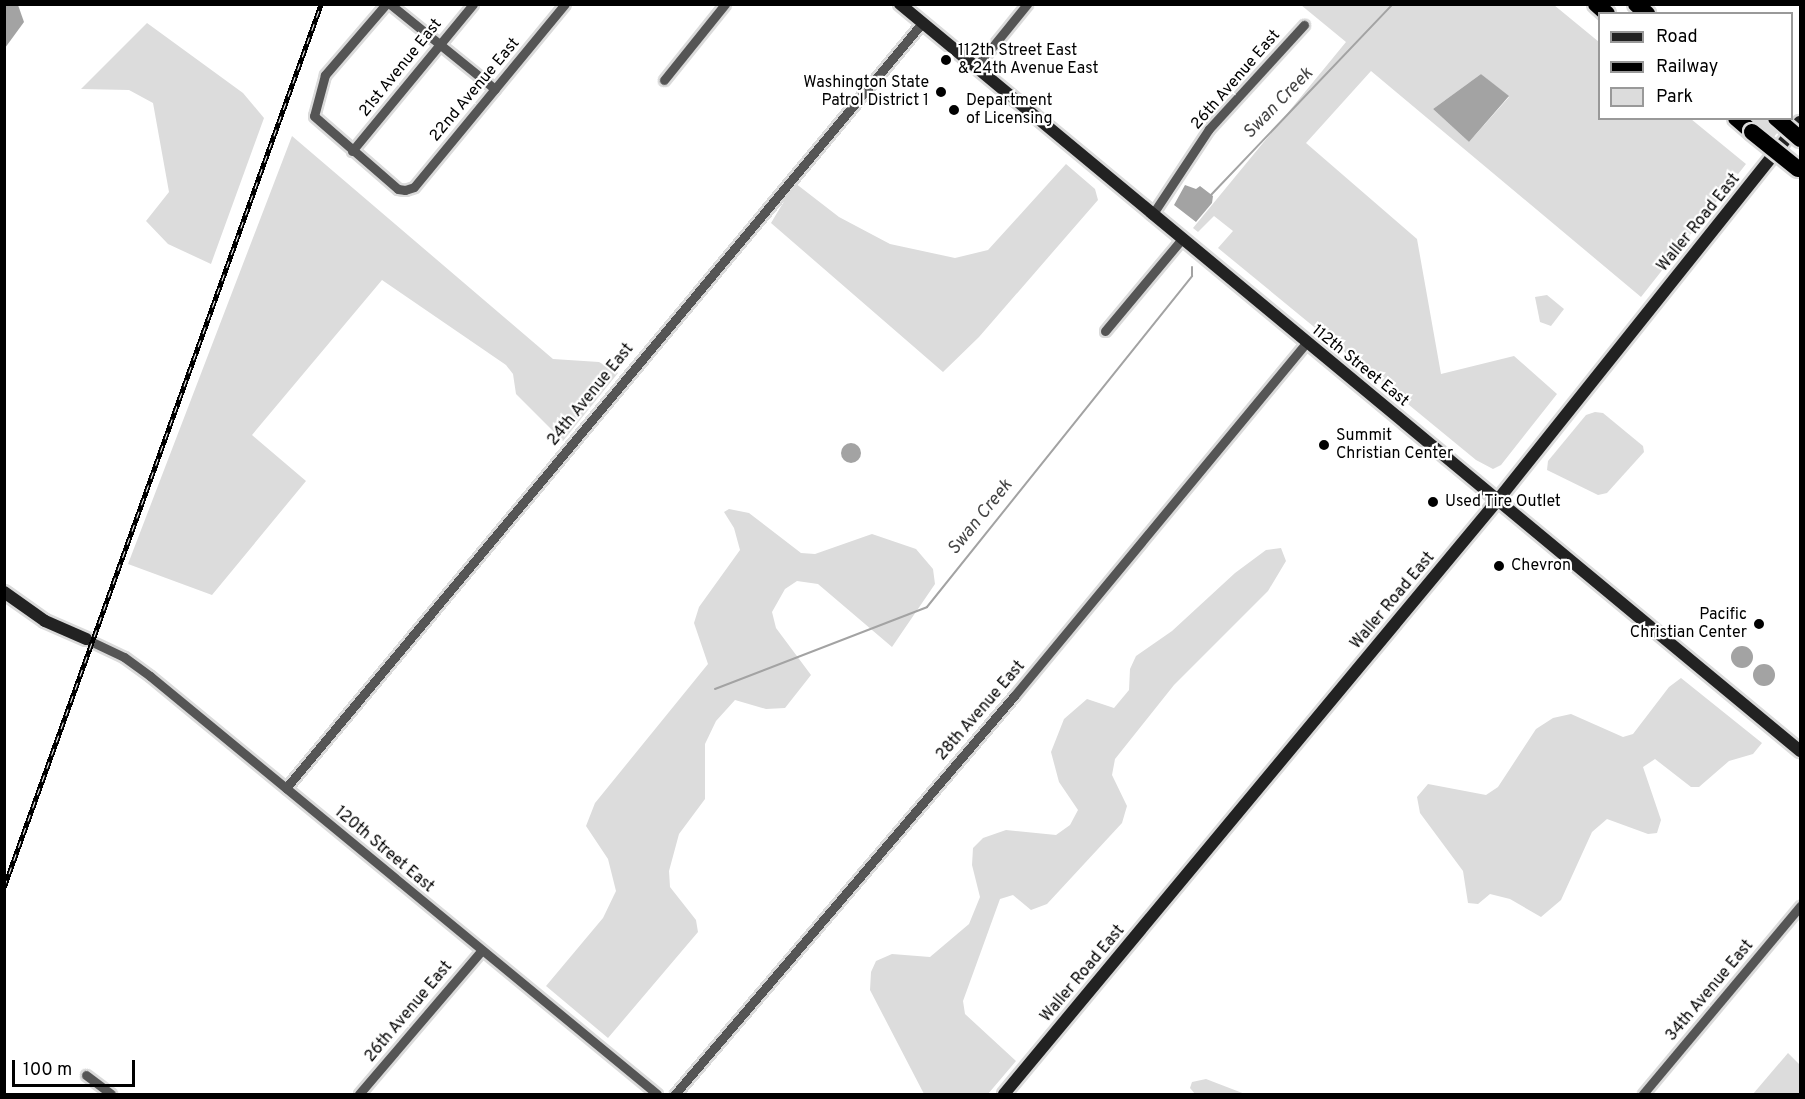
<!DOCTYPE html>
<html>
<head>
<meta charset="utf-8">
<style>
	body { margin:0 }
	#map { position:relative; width:1805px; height:1099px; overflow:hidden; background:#fff; font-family:Overpass,sans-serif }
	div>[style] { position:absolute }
	.green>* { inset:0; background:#dcdcdc }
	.water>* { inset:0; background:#a3a3a3 }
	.round { border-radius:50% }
	.stream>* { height:2px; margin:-1px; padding:0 1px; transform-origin:1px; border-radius:1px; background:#a3a3a3 }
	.roads { filter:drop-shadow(2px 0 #dbdbdb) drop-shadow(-2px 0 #dbdbdb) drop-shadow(0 2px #dbdbdb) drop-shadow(0 -2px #dbdbdb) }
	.street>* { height:9px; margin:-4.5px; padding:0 4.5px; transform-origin:4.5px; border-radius:4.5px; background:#555 }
	.secondary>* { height:12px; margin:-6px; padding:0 6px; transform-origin:6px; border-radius:6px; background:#222 }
	.highway>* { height:16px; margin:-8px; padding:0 8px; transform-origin:8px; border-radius:8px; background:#000 }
	.rail>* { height:4.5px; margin-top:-2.25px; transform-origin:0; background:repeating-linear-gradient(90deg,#fff 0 7px,#000 0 14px); box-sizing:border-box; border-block:2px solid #000 }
	.bridges { filter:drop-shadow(2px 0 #dbdbdb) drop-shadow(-2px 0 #dbdbdb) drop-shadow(0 2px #dbdbdb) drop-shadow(0 -2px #dbdbdb) }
	.highway-bridge>* { height:16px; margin:-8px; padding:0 8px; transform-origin:8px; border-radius:8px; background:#000 }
	.dots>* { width:16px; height:16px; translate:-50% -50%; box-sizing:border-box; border:3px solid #fff; border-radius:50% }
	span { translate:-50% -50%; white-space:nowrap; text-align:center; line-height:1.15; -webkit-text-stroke:4.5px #fff; paint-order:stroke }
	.poi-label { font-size:16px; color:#000 }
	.left { translate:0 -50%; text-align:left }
	.right { translate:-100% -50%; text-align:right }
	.street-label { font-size:16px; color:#000 }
	.water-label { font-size:18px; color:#444; font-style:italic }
	.frame { position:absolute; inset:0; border:6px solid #000; pointer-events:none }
	.legend { position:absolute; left:1598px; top:12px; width:195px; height:108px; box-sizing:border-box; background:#fff; border:2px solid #999; margin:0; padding:8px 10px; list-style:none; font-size:18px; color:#000 }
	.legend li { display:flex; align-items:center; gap:12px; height:30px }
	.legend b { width:30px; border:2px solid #999 }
	.scale { position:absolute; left:12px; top:1060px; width:123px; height:27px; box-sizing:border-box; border:3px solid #000; border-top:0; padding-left:8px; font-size:18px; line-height:21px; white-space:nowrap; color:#000; -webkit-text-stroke:4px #fff; paint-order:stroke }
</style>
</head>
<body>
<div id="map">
	<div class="green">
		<i style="clip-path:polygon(evenodd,1301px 5px,1554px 5px,1599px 42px,1600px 118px,1691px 119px,1746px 164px,1641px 297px,1371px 71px,1306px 143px,1417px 239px,1441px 374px,1514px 356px,1557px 394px,1501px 465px,1493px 469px,1476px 460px,1218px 248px,1233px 231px,1214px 216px,1198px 232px,1193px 228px,1346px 42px,1301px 5px,1481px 74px,1509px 97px,1469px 142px,1433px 109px,1481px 74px)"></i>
		<i style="clip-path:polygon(147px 23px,243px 93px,264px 118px,211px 264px,168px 244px,146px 221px,169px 192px,153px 103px,129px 90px,81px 89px)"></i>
		<i style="clip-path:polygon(1747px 119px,1765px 119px,1779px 131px,1772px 139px)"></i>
		<i style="clip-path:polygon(292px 136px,553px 359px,599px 362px,618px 373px,563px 441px,516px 394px,513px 374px,506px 365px,382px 280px,252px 435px,306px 481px,212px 595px,128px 564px)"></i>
		<i style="clip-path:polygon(1066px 164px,1095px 189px,1098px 200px,979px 337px,943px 372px,771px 223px,795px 183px,839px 217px,890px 244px,955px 258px,988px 250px)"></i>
		<i style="clip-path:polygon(1547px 295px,1564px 309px,1551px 326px,1540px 322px,1535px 297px)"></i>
		<i style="clip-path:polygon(1595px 412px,1603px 413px,1643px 446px,1644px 452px,1607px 493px,1598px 495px,1547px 470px,1548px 461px,1586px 415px)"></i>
		<i style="clip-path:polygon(729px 509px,749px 513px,801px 553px,815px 554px,872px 534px,916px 549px,933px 569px,935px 584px,892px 647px,818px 584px,797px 581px,785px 589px,772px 612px,776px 628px,811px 675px,785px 708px,766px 709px,735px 700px,716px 721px,705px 744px,705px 799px,679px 834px,669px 871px,670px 887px,696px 920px,698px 932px,608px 1038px,546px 986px,603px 918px,616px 891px,608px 859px,586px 826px,595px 803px,708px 664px,694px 623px,699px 607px,740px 550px,734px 528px,724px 512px)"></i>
		<i style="clip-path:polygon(1281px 548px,1286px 561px,1268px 591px,1174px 685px,1115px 759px,1112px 775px,1127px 806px,1122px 823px,1047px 904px,1031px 910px,1013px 895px,1000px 899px,963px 1001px,965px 1014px,1016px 1061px,988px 1094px,924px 1094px,870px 990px,871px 972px,876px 961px,892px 954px,930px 957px,969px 924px,980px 897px,972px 865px,973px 848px,983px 838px,1006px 830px,1056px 835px,1070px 825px,1078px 810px,1059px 782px,1051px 752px,1064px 719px,1087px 699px,1114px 708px,1129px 690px,1130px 669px,1136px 656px,1172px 631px,1235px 573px,1266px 550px)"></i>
		<i style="clip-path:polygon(1681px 678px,1762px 743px,1753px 754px,1729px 761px,1699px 787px,1691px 787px,1655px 759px,1643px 767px,1661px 820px,1657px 833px,1648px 834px,1607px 819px,1592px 832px,1561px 900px,1541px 917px,1510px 899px,1490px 894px,1478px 904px,1468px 903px,1463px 871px,1420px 813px,1417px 797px,1428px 784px,1486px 795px,1498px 787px,1536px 729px,1553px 718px,1571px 714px,1623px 737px,1633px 734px,1669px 687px)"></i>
		<i style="clip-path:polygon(1788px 1053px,1800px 1065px,1800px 1094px,1753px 1094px)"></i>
		<i style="clip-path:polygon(1206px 1079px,1245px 1094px,1195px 1094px,1190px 1088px,1192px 1082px)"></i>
	</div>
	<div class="water">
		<i style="clip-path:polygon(5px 4px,18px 5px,24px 22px,5px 48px)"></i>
		<i style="clip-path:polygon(1481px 74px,1509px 96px,1469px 142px,1433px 109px)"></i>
		<i style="clip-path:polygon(1185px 185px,1196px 189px,1200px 186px,1213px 196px,1212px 203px,1196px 222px,1174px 205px)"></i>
		<i class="round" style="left:841px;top:443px;width:20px;height:20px"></i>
		<i class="round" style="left:1731px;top:646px;width:22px;height:22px"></i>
		<i class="round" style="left:1753px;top:664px;width:22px;height:22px"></i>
	</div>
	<div class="stream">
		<i style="left:1210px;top:196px;width:265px;rotate:-46.4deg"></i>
		<i style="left:715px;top:689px;width:227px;rotate:-21.1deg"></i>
		<i style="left:927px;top:607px;width:424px;rotate:-51.3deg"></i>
		<i style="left:1192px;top:276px;width:9px;rotate:-90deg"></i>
	</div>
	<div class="roads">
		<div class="street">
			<i style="left:386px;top:4px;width:94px;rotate:130.7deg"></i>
			<i style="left:325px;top:75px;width:42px;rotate:105deg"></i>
			<i style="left:314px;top:116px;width:111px;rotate:41deg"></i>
			<i style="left:398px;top:189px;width:7px;rotate:8deg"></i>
			<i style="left:405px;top:190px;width:9px;rotate:-18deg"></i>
			<i style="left:414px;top:187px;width:237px;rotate:-50.5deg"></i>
			<i style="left:390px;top:4px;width:135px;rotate:39deg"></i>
			<i style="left:976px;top:67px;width:81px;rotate:-51deg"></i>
			<i style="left:664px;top:80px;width:97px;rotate:-51.2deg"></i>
			<i style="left:352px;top:151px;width:190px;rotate:-50.5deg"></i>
			<i style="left:1152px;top:215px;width:103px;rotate:-56.5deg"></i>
			<i style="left:1209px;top:129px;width:141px;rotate:-47.6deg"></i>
			<i style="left:1105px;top:331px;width:119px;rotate:-50.1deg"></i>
			<i style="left:86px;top:639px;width:42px;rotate:25.3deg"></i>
			<i style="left:124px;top:657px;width:32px;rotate:36deg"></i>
			<i style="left:150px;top:676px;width:657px;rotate:39.5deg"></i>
			<i style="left:286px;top:788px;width:995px;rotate:-50.26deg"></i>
			<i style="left:86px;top:1075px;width:31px;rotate:37deg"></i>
			<i style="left:359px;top:1094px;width:189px;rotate:-49.5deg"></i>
			<i style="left:675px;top:1094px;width:523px;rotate:-49.58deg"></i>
			<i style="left:1014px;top:696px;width:458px;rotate:-50.4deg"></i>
			<i style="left:1643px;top:1094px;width:245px;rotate:-50.1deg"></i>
		</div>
		<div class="secondary">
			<i style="left:900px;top:4px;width:1170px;rotate:39.69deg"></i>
			<i style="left:4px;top:592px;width:50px;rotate:35.3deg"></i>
			<i style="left:45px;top:621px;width:45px;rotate:23.7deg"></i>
			<i style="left:1004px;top:1094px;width:771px;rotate:-50.26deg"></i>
			<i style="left:1497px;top:501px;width:485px;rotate:-51.4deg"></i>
		</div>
		<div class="highway">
			<i style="left:1596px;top:4px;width:15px;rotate:42deg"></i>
			<i style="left:1636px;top:4px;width:15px;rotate:42deg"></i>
			<i style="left:1736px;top:118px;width:21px;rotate:41deg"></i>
		</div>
	</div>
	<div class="rail">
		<i style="left:4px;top:887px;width:938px;rotate:-70.25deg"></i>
	</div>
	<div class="bridges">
		<div class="highway-bridge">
			<i style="left:1776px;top:118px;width:32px;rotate:41deg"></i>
			<i style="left:1752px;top:132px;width:59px;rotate:38.8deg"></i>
		</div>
	</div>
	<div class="dots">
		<i style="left:946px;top:60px;background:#000"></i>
		<i style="left:941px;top:92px;background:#000"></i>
		<i style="left:954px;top:110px;background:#000"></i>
		<i style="left:1324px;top:445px;background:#000"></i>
		<i style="left:1433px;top:502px;background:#000"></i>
		<i style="left:1499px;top:566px;background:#000"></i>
		<i style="left:1759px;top:624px;background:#000"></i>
	</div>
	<div class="poi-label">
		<span class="left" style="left:958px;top:60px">112th Street East<br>&amp; 24th Avenue East</span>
		<span class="right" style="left:929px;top:92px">Washington State<br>Patrol District 1</span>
		<span class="left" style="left:966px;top:110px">Department<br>of Licensing</span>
		<span class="left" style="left:1336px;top:445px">Summit<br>Christian Center</span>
		<span class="left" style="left:1445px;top:502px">Used Tire Outlet</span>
		<span class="left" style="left:1511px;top:566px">Chevron</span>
		<span class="right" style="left:1747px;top:624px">Pacific<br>Christian Center</span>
	</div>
	<div class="street-label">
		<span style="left:401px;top:68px;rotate:-51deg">21st Avenue East</span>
		<span style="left:1236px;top:80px;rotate:-49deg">26th Avenue East</span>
		<span style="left:475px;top:90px;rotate:-50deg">22nd Avenue East</span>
		<span style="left:1699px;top:223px;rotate:-51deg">Waller Road East</span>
		<span style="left:1360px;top:366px;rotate:39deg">112th Street East</span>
		<span style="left:591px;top:395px;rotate:-51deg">24th Avenue East</span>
		<span style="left:1393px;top:601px;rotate:-50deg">Waller Road East</span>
		<span style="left:981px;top:711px;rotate:-49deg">28th Avenue East</span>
		<span style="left:384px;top:850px;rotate:40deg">120th Street East</span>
		<span style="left:1083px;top:974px;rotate:-50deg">Waller Road East</span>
		<span style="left:1710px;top:991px;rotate:-50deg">34th Avenue East</span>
		<span style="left:409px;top:1012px;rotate:-50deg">26th Avenue East</span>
	</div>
	<div class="water-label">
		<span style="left:1279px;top:104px;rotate:-46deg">Swan Creek</span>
		<span style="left:981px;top:518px;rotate:-51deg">Swan Creek</span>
	</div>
	<div class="frame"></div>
	<ul class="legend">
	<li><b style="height:8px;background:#222"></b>Road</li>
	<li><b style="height:8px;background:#000"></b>Railway</li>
	<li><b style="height:16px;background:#dcdcdc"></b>Park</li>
	</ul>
	<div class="scale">100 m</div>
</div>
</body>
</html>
